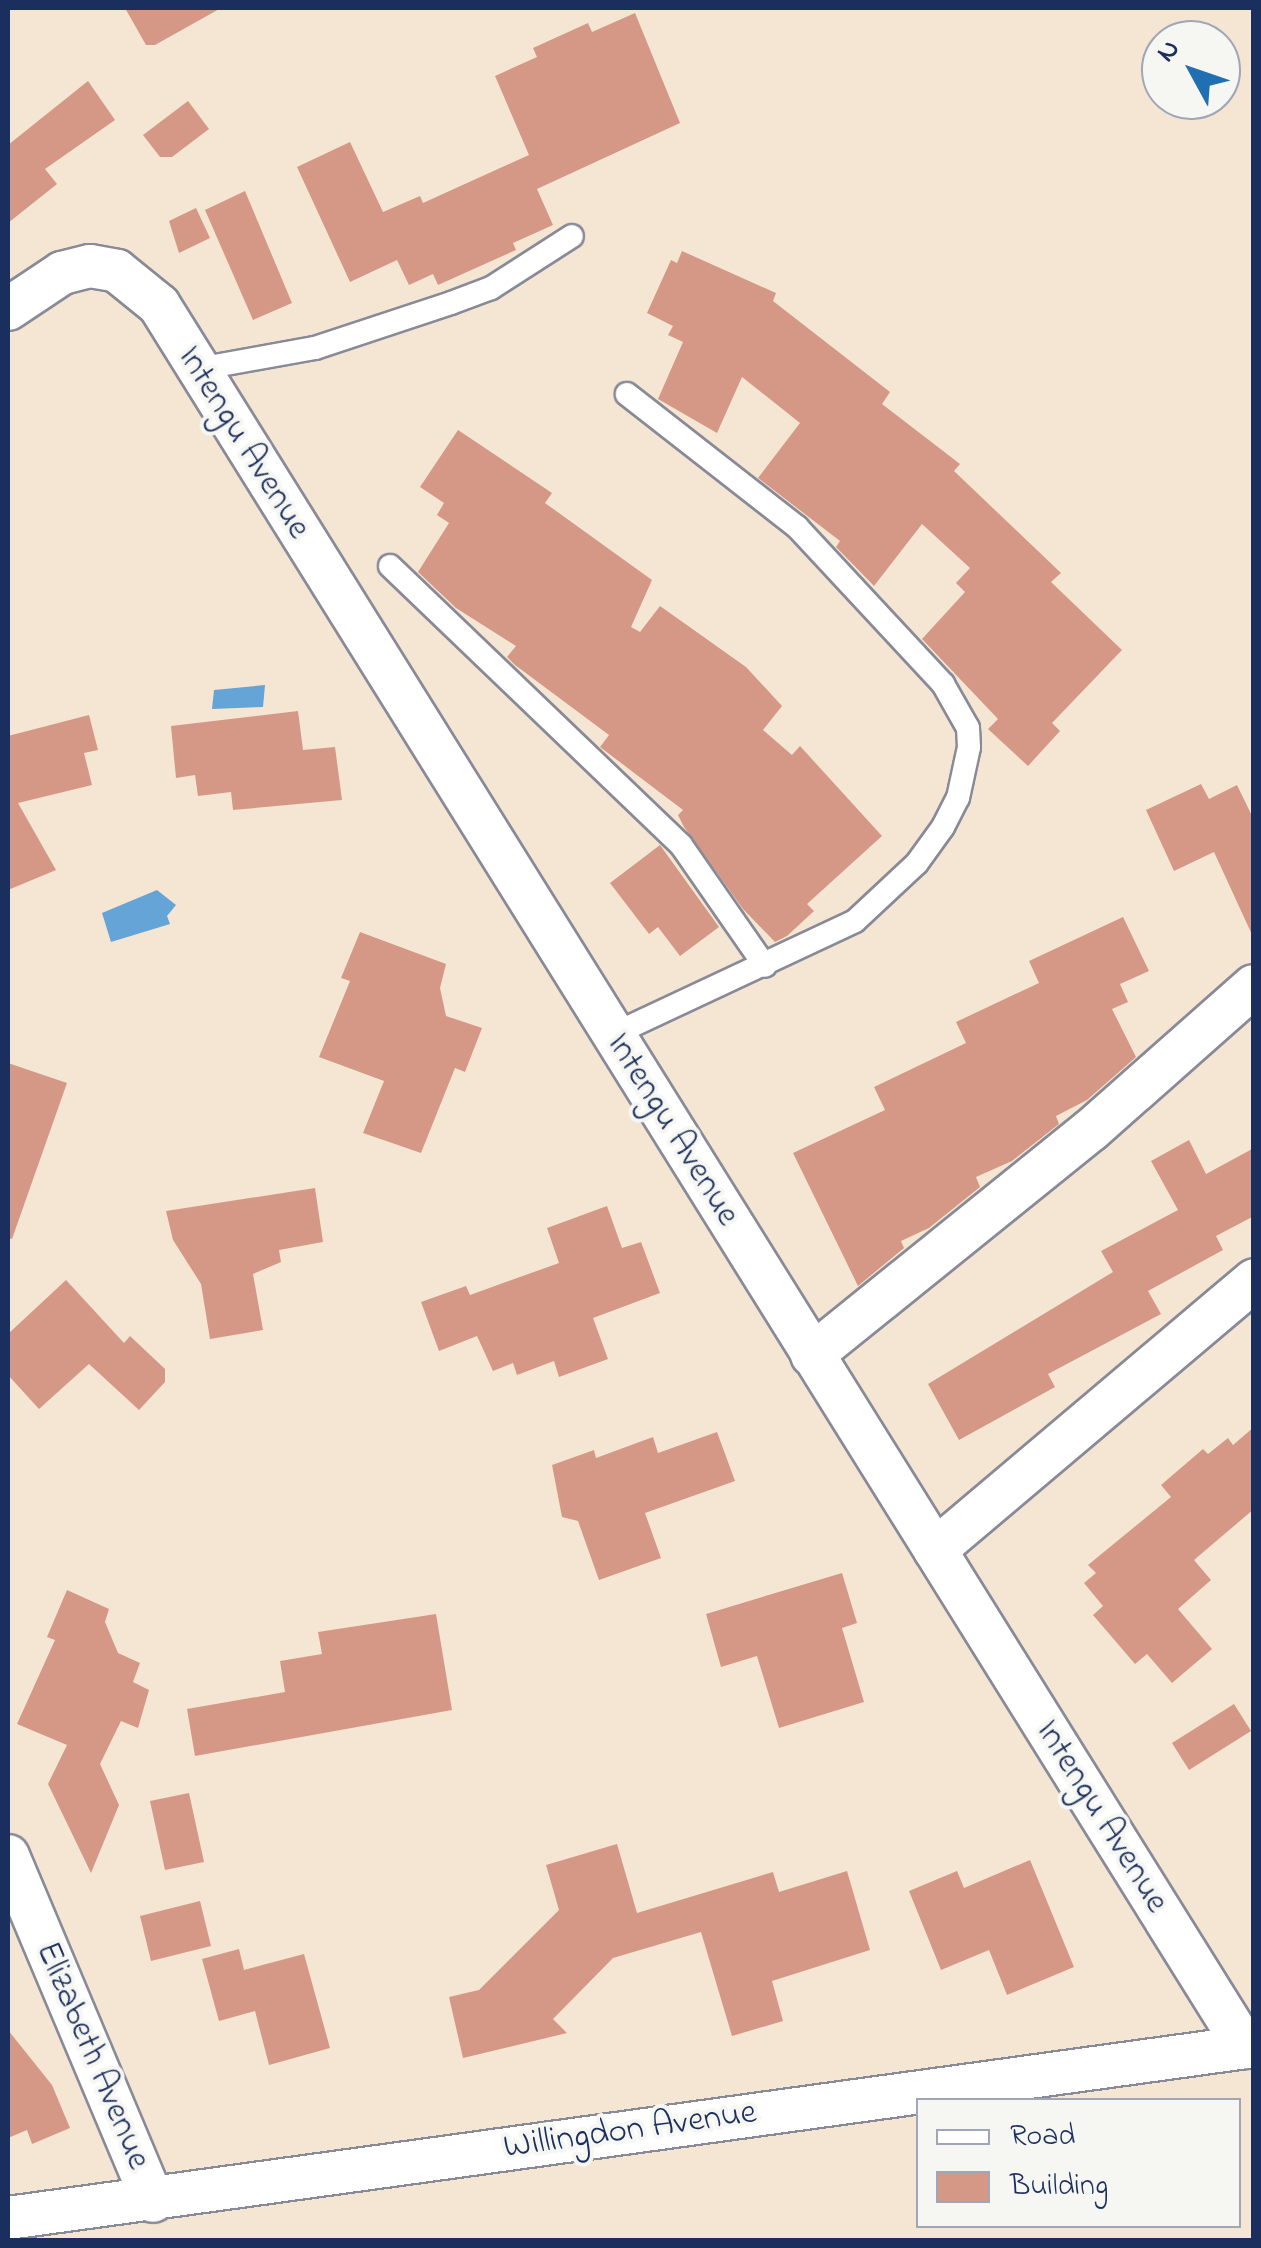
<!DOCTYPE html>
<html>
<head>
<meta charset="utf-8">
<style>
	body { margin:0 }
	#map { position:relative; width:1261px; height:2248px; overflow:hidden; background:#f4e6d3; font-family:"Indie Flower",sans-serif }
	div>[style] { position:absolute }
	.water>* { inset:0; background:#64a4d7 }
	.building>* { inset:0; background:#d69886 }
	.roads { filter:drop-shadow(2px 0 #888a98) drop-shadow(-2px 0 #888a98) drop-shadow(0 2px #888a98) drop-shadow(0 -2px #888a98) }
	.lane>* { height:22px; margin:-11px; padding:0 11px; transform-origin:11px; border-radius:11px; background:#fff }
	.street>* { height:42px; margin:-21px; padding:0 21px; transform-origin:21px; border-radius:21px; background:#fff }
	span { translate:-50% -50%; white-space:nowrap; text-align:center; line-height:1.15; -webkit-text-stroke:8px #f6f6f2; paint-order:stroke }
	.street-label { font-size:35px; color:#1b2f5e }
	.frame { position:absolute; inset:0; border:10px solid #1b2f5e; pointer-events:none }
	.legend { position:absolute; left:916px; top:2098px; width:325px; height:130px; box-sizing:border-box; background:#f6f6f2; border:2px solid #9ea6b7; margin:0; padding:12px 18px; list-style:none; font-size:30px; color:#1b2f5e }
	.legend li { display:flex; align-items:center; gap:20px; height:50px }
	.legend b { width:50px; border:2px solid #9ea6b7 }
	.north { position:absolute; left:1141px; top:20px; width:100px; height:100px; box-sizing:border-box; background:#f6f6f2; border:2px solid #9ea6b7; border-radius:50%; rotate:310deg; font-size:28px; font-weight:700; line-height:40px; text-align:center; color:#1b2f5e }
	.north::after { content:''; display:block; margin:auto; width:35px; height:45px; background:#1f6fb2; clip-path:polygon(50% 0,100% 100%,50% 72%,0 100%) }
</style>
</head>
<body>
<div id="map">
	<div class="water">
		<i style="clip-path:polygon(265px 685px,263px 707px,212px 709px,214px 690px)"></i>
		<i style="clip-path:polygon(157px 890px,176px 905px,167px 916px,170px 924px,111px 942px,102px 913px)"></i>
	</div>
	<div class="building">
		<i style="clip-path:polygon(125px 8px,221px 8px,155px 45px,146px 45px)"></i>
		<i style="clip-path:polygon(635px 13px,680px 123px,537px 189px,553px 225px,513px 243px,516px 250px,438px 285px,433px 274px,409px 285px,397px 260px,350px 282px,297px 167px,350px 142px,383px 212px,420px 196px,423px 203px,529px 155px,495px 76px,537px 57px,533px 48px,588px 23px,592px 32px)"></i>
		<i style="clip-path:polygon(88px 81px,115px 120px,45px 169px,57px 184px,8px 223px,8px 145px)"></i>
		<i style="clip-path:polygon(188px 101px,209px 129px,172px 157px,160px 157px,143px 135px)"></i>
		<i style="clip-path:polygon(245px 191px,292px 303px,253px 320px,205px 210px)"></i>
		<i style="clip-path:polygon(196px 208px,210px 238px,179px 253px,169px 221px)"></i>
		<i style="clip-path:polygon(682px 251px,776px 293px,773px 301px,890px 392px,882px 404px,960px 464px,954px 471px,1061px 573px,1051px 582px,1122px 650px,1052px 723px,1060px 731px,1028px 766px,988px 729px,998px 719px,922px 639px,965px 592px,956px 583px,970px 568px,922px 524px,874px 586px,836px 547px,840px 541px,758px 478px,800px 423px,742px 377px,717px 433px,658px 399px,683px 342px,668px 335px,673px 326px,647px 313px,671px 260px,677px 263px)"></i>
		<i style="clip-path:polygon(458px 430px,552px 493px,545px 503px,652px 580px,631px 627px,640px 632px,660px 606px,746px 667px,782px 706px,763px 730px,792px 755px,800px 746px,882px 836px,807px 904px,814px 911px,787px 936px,775px 942px,743px 909px,684px 827px,678px 815px,683px 810px,600px 747px,609px 735px,515px 665px,507px 657px,516px 646px,456px 608px,418px 572px,449px 523px,437px 515px,444px 503px,420px 487px)"></i>
		<i style="clip-path:polygon(298px 711px,303px 750px,335px 747px,342px 800px,233px 810px,231px 792px,198px 796px,195px 775px,176px 778px,171px 726px)"></i>
		<i style="clip-path:polygon(89px 715px,98px 750px,84px 753px,92px 785px,18px 803px,56px 870px,8px 890px,8px 736px)"></i>
		<i style="clip-path:polygon(1201px 784px,1209px 799px,1237px 785px,1254px 820px,1254px 939px,1214px 852px,1174px 871px,1146px 810px)"></i>
		<i style="clip-path:polygon(660px 845px,719px 927px,680px 956px,658px 927px,649px 934px,610px 883px)"></i>
		<i style="clip-path:polygon(1123px 917px,1149px 971px,1120px 984px,1128px 1002px,1112px 1009px,1136px 1057px,1087px 1100px,1056px 1116px,1059px 1124px,1012px 1161px,976px 1177px,980px 1187px,929px 1228px,901px 1241px,904px 1248px,858px 1286px,793px 1153px,885px 1110px,874px 1087px,966px 1043px,956px 1022px,1039px 983px,1029px 961px)"></i>
		<i style="clip-path:polygon(360px 932px,446px 964px,440px 988px,446px 1016px,482px 1028px,465px 1072px,455px 1068px,421px 1153px,363px 1133px,384px 1081px,319px 1057px,350px 981px,341px 978px)"></i>
		<i style="clip-path:polygon(8px 1063px,67px 1083px,12px 1239px,8px 1238px)"></i>
		<i style="clip-path:polygon(1189px 1140px,1206px 1174px,1254px 1148px,1254px 1216px,1216px 1236px,1223px 1250px,1148px 1291px,1161px 1314px,1048px 1374px,1055px 1387px,959px 1440px,928px 1384px,1113px 1272px,1101px 1251px,1178px 1210px,1151px 1161px)"></i>
		<i style="clip-path:polygon(315px 1188px,323px 1242px,279px 1250px,281px 1262px,253px 1274px,263px 1330px,210px 1339px,201px 1284px,173px 1240px,166px 1211px)"></i>
		<i style="clip-path:polygon(607px 1206px,622px 1248px,641px 1242px,660px 1293px,593px 1318px,608px 1359px,559px 1377px,554px 1361px,517px 1375px,513px 1363px,493px 1371px,477px 1336px,439px 1351px,421px 1302px,466px 1286px,470px 1295px,559px 1263px,547px 1228px)"></i>
		<i style="clip-path:polygon(66px 1280px,124px 1343px,130px 1336px,165px 1369px,165px 1382px,139px 1410px,89px 1364px,39px 1409px,8px 1375px,8px 1334px)"></i>
		<i style="clip-path:polygon(1254px 1427px,1254px 1509px,1194px 1560px,1211px 1580px,1178px 1609px,1212px 1649px,1172px 1683px,1147px 1654px,1135px 1664px,1093px 1615px,1103px 1606px,1084px 1583px,1096px 1573px,1088px 1565px,1171px 1497px,1161px 1485px,1203px 1449px,1208px 1454px,1228px 1438px,1233px 1445px)"></i>
		<i style="clip-path:polygon(717px 1432px,735px 1481px,645px 1513px,661px 1558px,599px 1580px,578px 1521px,562px 1517px,552px 1465px,594px 1450px,596px 1458px,653px 1437px,658px 1453px)"></i>
		<i style="clip-path:polygon(842px 1573px,857px 1623px,842px 1628px,864px 1702px,779px 1728px,757px 1656px,721px 1667px,706px 1614px)"></i>
		<i style="clip-path:polygon(67px 1590px,109px 1609px,105px 1622px,118px 1653px,140px 1663px,133px 1682px,149px 1690px,138px 1728px,121px 1721px,100px 1764px,119px 1805px,91px 1873px,48px 1784px,67px 1745px,17px 1724px,55px 1640px,47px 1637px)"></i>
		<i style="clip-path:polygon(436px 1614px,452px 1710px,195px 1756px,187px 1709px,285px 1692px,280px 1661px,322px 1654px,318px 1632px)"></i>
		<i style="clip-path:polygon(1234px 1704px,1251px 1731px,1189px 1770px,1172px 1743px)"></i>
		<i style="clip-path:polygon(189px 1793px,204px 1862px,165px 1870px,150px 1801px)"></i>
		<i style="clip-path:polygon(617px 1844px,637px 1913px,773px 1872px,779px 1892px,847px 1871px,870px 1950px,772px 1981px,783px 2021px,732px 2036px,701px 1932px,613px 1958px,553px 2019px,567px 2033px,463px 2058px,449px 1997px,479px 1990px,559px 1910px,546px 1865px)"></i>
		<i style="clip-path:polygon(1030px 1860px,1074px 1967px,1007px 1995px,989px 1950px,941px 1970px,909px 1891px,957px 1871px,964px 1888px)"></i>
		<i style="clip-path:polygon(200px 1901px,211px 1946px,151px 1961px,140px 1916px)"></i>
		<i style="clip-path:polygon(239px 1949px,244px 1970px,304px 1954px,330px 2048px,269px 2065px,255px 2011px,219px 2021px,202px 1959px)"></i>
		<i style="clip-path:polygon(8px 2030px,52px 2085px,70px 2128px,32px 2144px,27px 2130px,8px 2138px)"></i>
	</div>
	<div class="roads">
		<div class="lane">
			<i style="left:198px;top:369px;width:119px;rotate:-10.2deg"></i>
			<i style="left:315px;top:348px;width:143px;rotate:-18.3deg"></i>
			<i style="left:451px;top:303px;width:43px;rotate:-20.6deg"></i>
			<i style="left:491px;top:288px;width:96px;rotate:-32.7deg"></i>
			<i style="left:390px;top:566px;width:403px;rotate:43.8deg"></i>
			<i style="left:681px;top:845px;width:147px;rotate:55.2deg"></i>
			<i style="left:612px;top:1035px;width:268px;rotate:-25.1deg"></i>
			<i style="left:855px;top:921px;width:85px;rotate:-43.1deg"></i>
			<i style="left:917px;top:863px;width:44px;rotate:-54.2deg"></i>
			<i style="left:943px;top:827px;width:33px;rotate:-63deg"></i>
			<i style="left:958px;top:798px;width:52px;rotate:-77.8deg"></i>
			<i style="left:969px;top:747px;width:19px;rotate:-93deg"></i>
			<i style="left:968px;top:728px;width:51px;rotate:-119.6deg"></i>
			<i style="left:943px;top:684px;width:214px;rotate:-132.9deg"></i>
			<i style="left:797px;top:527px;width:216px;rotate:-142deg"></i>
		</div>
		<div class="street">
			<i style="left:8px;top:309px;width:65px;rotate:-33.7deg"></i>
			<i style="left:62px;top:273px;width:29px;rotate:-14deg"></i>
			<i style="left:90px;top:266px;width:27px;rotate:10deg"></i>
			<i style="left:117px;top:271px;width:54px;rotate:39deg"></i>
			<i style="left:159px;top:305px;width:2053px;rotate:58.06deg"></i>
			<i style="left:812px;top:1355px;width:358px;rotate:-38.9deg"></i>
			<i style="left:1091px;top:1130px;width:217px;rotate:-41.5deg"></i>
			<i style="left:935px;top:1550px;width:418px;rotate:-40.2deg"></i>
			<i style="left:8px;top:1856px;width:374px;rotate:67.2deg"></i>
			<i style="left:8px;top:2218px;width:1258px;rotate:-7.86deg"></i>
		</div>
	</div>
	<div class="street-label">
		<span style="left:243px;top:443px;rotate:58deg">Intengu Avenue</span>
		<span style="left:672px;top:1130px;rotate:58deg">Intengu Avenue</span>
		<span style="left:1101px;top:1817px;rotate:58deg">Intengu Avenue</span>
		<span style="left:92px;top:2056px;rotate:67deg">Elizabeth Avenue</span>
		<span style="left:630px;top:2131px;rotate:-8deg">Willingdon Avenue</span>
	</div>
	<div class="frame"></div>
	<ul class="legend">
	<li><b style="height:12px;background:#fff"></b>Road</li>
	<li><b style="height:28px;background:#d69886"></b>Building</li>
	</ul>
	<div class="north">N</div>
</div>
</body>
</html>
